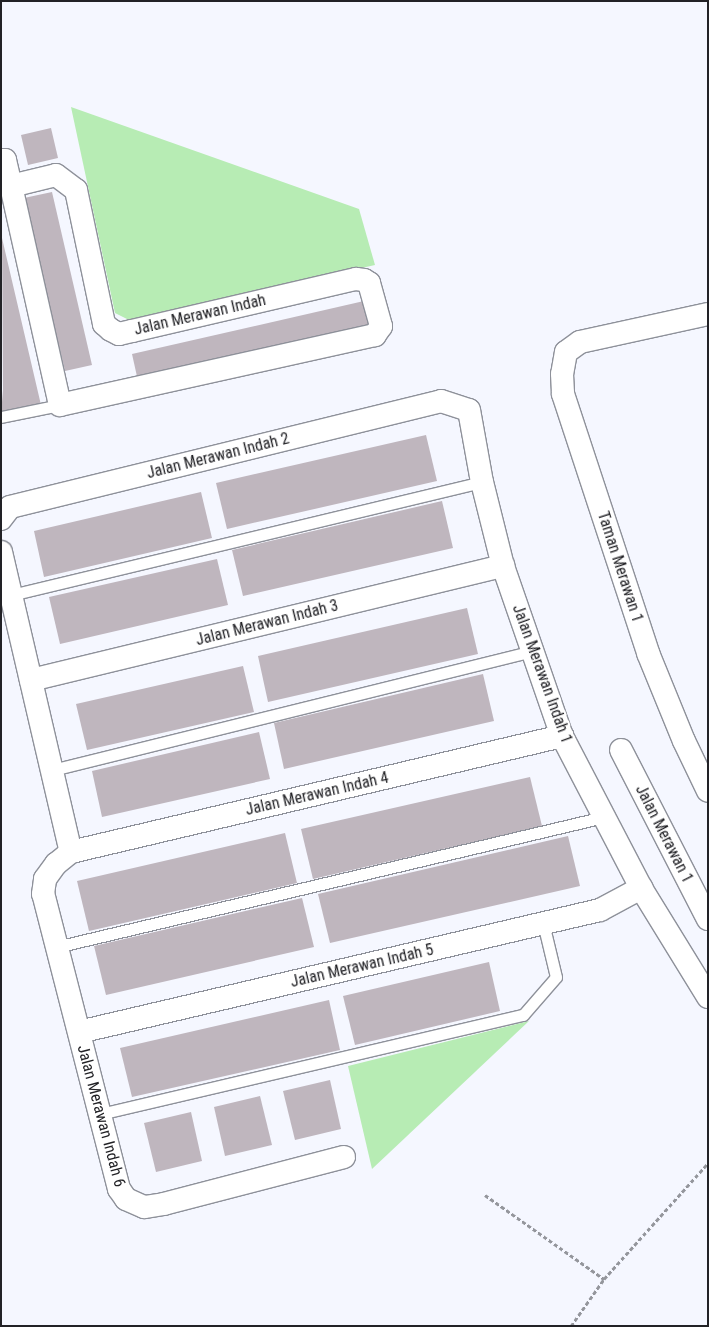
<!DOCTYPE html>
<html>
<head>
<meta charset="utf-8">
<style>
	body { margin:0 }
	#map { position:relative; width:709px; height:1327px; overflow:hidden; background:#f5f7ff; font-family:"Roboto Condensed",sans-serif }
	div>[style] { position:absolute }
	.green>* { inset:0; background:#b7ecb4 }
	.building>* { inset:0; background:#bfb6be }
	.path>* { height:3px; margin-top:-1.5px; transform-origin:0; background:repeating-linear-gradient(90deg,#94969c 0 4px,transparent 0 6.5px) }
	.roads { filter:drop-shadow(1px 0 #8e919a) drop-shadow(-1px 0 #8e919a) drop-shadow(0 1px #8e919a) drop-shadow(0 -1px #8e919a) }
	.lane>* { height:11px; margin:-5.5px; padding:0 5.5px; transform-origin:5.5px; border-radius:5.5px; background:#fff }
	.street>* { height:22px; margin:-11px; padding:0 11px; transform-origin:11px; border-radius:11px; background:#fff }
	span { translate:-50% -50%; white-space:nowrap; text-align:center; line-height:1.15; -webkit-text-stroke:4px #fff; paint-order:stroke }
	.street-label { font-size:16px; color:#222226 }
	.frame { position:absolute; inset:0; border:2px solid #222226; pointer-events:none }
</style>
</head>
<body>
<div id="map">
	<div class="green">
		<i style="clip-path:polygon(71px 107px,359px 209px,375px 265px,129px 320px,115px 313px)"></i>
		<i style="clip-path:polygon(529px 1021px,372px 1169px,348px 1066px)"></i>
	</div>
	<div class="building">
		<i style="clip-path:polygon(51px 128px,58px 158px,28px 165px,21px 135px)"></i>
		<i style="clip-path:polygon(52px 192px,92px 365px,65px 371px,24px 198px)"></i>
		<i style="clip-path:polygon(2px 238px,41px 405px,1px 414px,3px 390px)"></i>
		<i style="clip-path:polygon(364px 301px,370px 328px,138px 381px,132px 354px)"></i>
		<i style="clip-path:polygon(426px 435px,437px 481px,227px 529px,216px 483px)"></i>
		<i style="clip-path:polygon(201px 492px,212px 538px,44px 577px,34px 531px)"></i>
		<i style="clip-path:polygon(442px 501px,453px 548px,243px 596px,232px 550px)"></i>
		<i style="clip-path:polygon(217px 559px,228px 605px,60px 644px,49px 597px)"></i>
		<i style="clip-path:polygon(467px 608px,478px 654px,268px 702px,258px 656px)"></i>
		<i style="clip-path:polygon(243px 666px,254px 712px,87px 750px,76px 704px)"></i>
		<i style="clip-path:polygon(483px 674px,494px 721px,284px 769px,274px 723px)"></i>
		<i style="clip-path:polygon(259px 732px,270px 779px,102px 817px,92px 771px)"></i>
		<i style="clip-path:polygon(530px 777px,542px 826px,313px 879px,301px 829px)"></i>
		<i style="clip-path:polygon(285px 833px,297px 883px,89px 931px,77px 881px)"></i>
		<i style="clip-path:polygon(568px 836px,580px 886px,330px 943px,318px 894px)"></i>
		<i style="clip-path:polygon(302px 898px,314px 947px,106px 995px,94px 946px)"></i>
		<i style="clip-path:polygon(489px 962px,500px 1011px,355px 1045px,343px 996px)"></i>
		<i style="clip-path:polygon(329px 1000px,340px 1050px,132px 1097px,120px 1048px)"></i>
		<i style="clip-path:polygon(330px 1080px,341px 1129px,295px 1140px,283px 1091px)"></i>
		<i style="clip-path:polygon(260px 1096px,272px 1145px,225px 1156px,214px 1107px)"></i>
		<i style="clip-path:polygon(191px 1112px,202px 1161px,156px 1172px,144px 1123px)"></i>
	</div>
	<div class="path">
		<i style="left:485px;top:1195px;width:146px;rotate:35.2deg"></i>
		<i style="left:571px;top:1326px;width:57px;rotate:-54.9deg"></i>
		<i style="left:604px;top:1279px;width:156px;rotate:-48.1deg"></i>
	</div>
	<div class="roads">
		<div class="lane">
			<i style="left:1px;top:417px;width:60px;rotate:-11.5deg"></i>
			<i style="left:11px;top:595px;width:484px;rotate:-13.5deg"></i>
			<i style="left:52px;top:770px;width:496px;rotate:-13.9deg"></i>
			<i style="left:56px;top:947px;width:563px;rotate:-13.35deg"></i>
			<i style="left:100px;top:1114px;width:434px;rotate:-13.2deg"></i>
			<i style="left:523px;top:1015px;width:50px;rotate:-49deg"></i>
			<i style="left:556px;top:977px;width:56px;rotate:-103.5deg"></i>
		</div>
		<div class="street">
			<i style="left:1px;top:160px;width:4px"></i>
			<i style="left:5px;top:160px;width:27px;rotate:77deg"></i>
			<i style="left:11px;top:186px;width:46px;rotate:-13.7deg"></i>
			<i style="left:56px;top:175px;width:25px;rotate:37deg"></i>
			<i style="left:76px;top:190px;width:137px;rotate:78.2deg"></i>
			<i style="left:104px;top:324px;width:9px;rotate:41deg"></i>
			<i style="left:111px;top:330px;width:9px;rotate:27deg"></i>
			<i style="left:119px;top:334px;width:13px;rotate:-13deg"></i>
			<i style="left:132px;top:331px;width:230px;rotate:-13.1deg"></i>
			<i style="left:356px;top:279px;width:8px;rotate:7deg"></i>
			<i style="left:364px;top:280px;width:6px;rotate:31deg"></i>
			<i style="left:369px;top:283px;width:45px;rotate:74.4deg"></i>
			<i style="left:381px;top:326px;width:11px;rotate:124deg"></i>
			<i style="left:375px;top:335px;width:323px;rotate:167.5deg"></i>
			<i style="left:60px;top:405px;width:224px;rotate:-102.6deg"></i>
			<i style="left:708px;top:314px;width:131px;rotate:167.7deg"></i>
			<i style="left:580px;top:342px;width:17px;rotate:144deg"></i>
			<i style="left:566px;top:352px;width:22px;rotate:100deg"></i>
			<i style="left:562px;top:374px;width:20px;rotate:87deg"></i>
			<i style="left:563px;top:394px;width:273px;rotate:71.8deg"></i>
			<i style="left:648px;top:653px;width:95px;rotate:67.8deg"></i>
			<i style="left:684px;top:741px;width:55px;rotate:64.4deg"></i>
			<i style="left:1px;top:519px;width:15px;rotate:-53deg"></i>
			<i style="left:10px;top:507px;width:444px;rotate:-13.8deg"></i>
			<i style="left:441px;top:401px;width:29px;rotate:18deg"></i>
			<i style="left:469px;top:410px;width:73px;rotate:79.8deg"></i>
			<i style="left:482px;top:482px;width:87px;rotate:76deg"></i>
			<i style="left:503px;top:566px;width:180px;rotate:70.9deg"></i>
			<i style="left:562px;top:736px;width:171px;rotate:62.5deg"></i>
			<i style="left:641px;top:888px;width:128px;rotate:58.4deg"></i>
			<i style="left:1px;top:552px;width:308px;rotate:76.9deg"></i>
			<i style="left:31px;top:680px;width:486px;rotate:-13.6deg"></i>
			<i style="left:621px;top:750px;width:190px;rotate:62.8deg"></i>
			<i style="left:79px;top:1032px;width:535px;rotate:-13.18deg"></i>
			<i style="left:600px;top:910px;width:47px;rotate:-28.2deg"></i>
			<i style="left:344px;top:1157px;width:186px;rotate:165.4deg"></i>
			<i style="left:164px;top:1204px;width:20px;rotate:171deg"></i>
			<i style="left:144px;top:1207px;width:20px;rotate:-156deg"></i>
			<i style="left:126px;top:1199px;width:12px;rotate:-125deg"></i>
			<i style="left:119px;top:1189px;width:305px;rotate:-104.4deg"></i>
			<i style="left:43px;top:894px;width:15px;rotate:-82deg"></i>
			<i style="left:45px;top:879px;width:19px;rotate:-54deg"></i>
			<i style="left:56px;top:864px;width:19px;rotate:-39deg"></i>
			<i style="left:71px;top:852px;width:505px;rotate:-13.29deg"></i>
		</div>
	</div>
	<div class="street-label">
		<span style="left:200px;top:315px;rotate:-13deg">Jalan Merawan Indah</span>
		<span style="left:218px;top:456px;rotate:-14deg">Jalan Merawan Indah 2</span>
		<span style="left:620px;top:567px;rotate:72deg">Taman Merawan 1</span>
		<span style="left:267px;top:623px;rotate:-14deg">Jalan Merawan Indah 3</span>
		<span style="left:542px;top:674px;rotate:70deg">Jalan Merawan Indah 1</span>
		<span style="left:317px;top:794px;rotate:-13deg">Jalan Merawan Indah 4</span>
		<span style="left:664px;top:834px;rotate:63deg">Jalan Merawan 1</span>
		<span style="left:362px;top:966px;rotate:-13deg">Jalan Merawan Indah 5</span>
		<span style="left:101px;top:1116px;rotate:75deg">Jalan Merawan Indah 6</span>
	</div>
	<div class="frame"></div>
</div>
</body>
</html>
